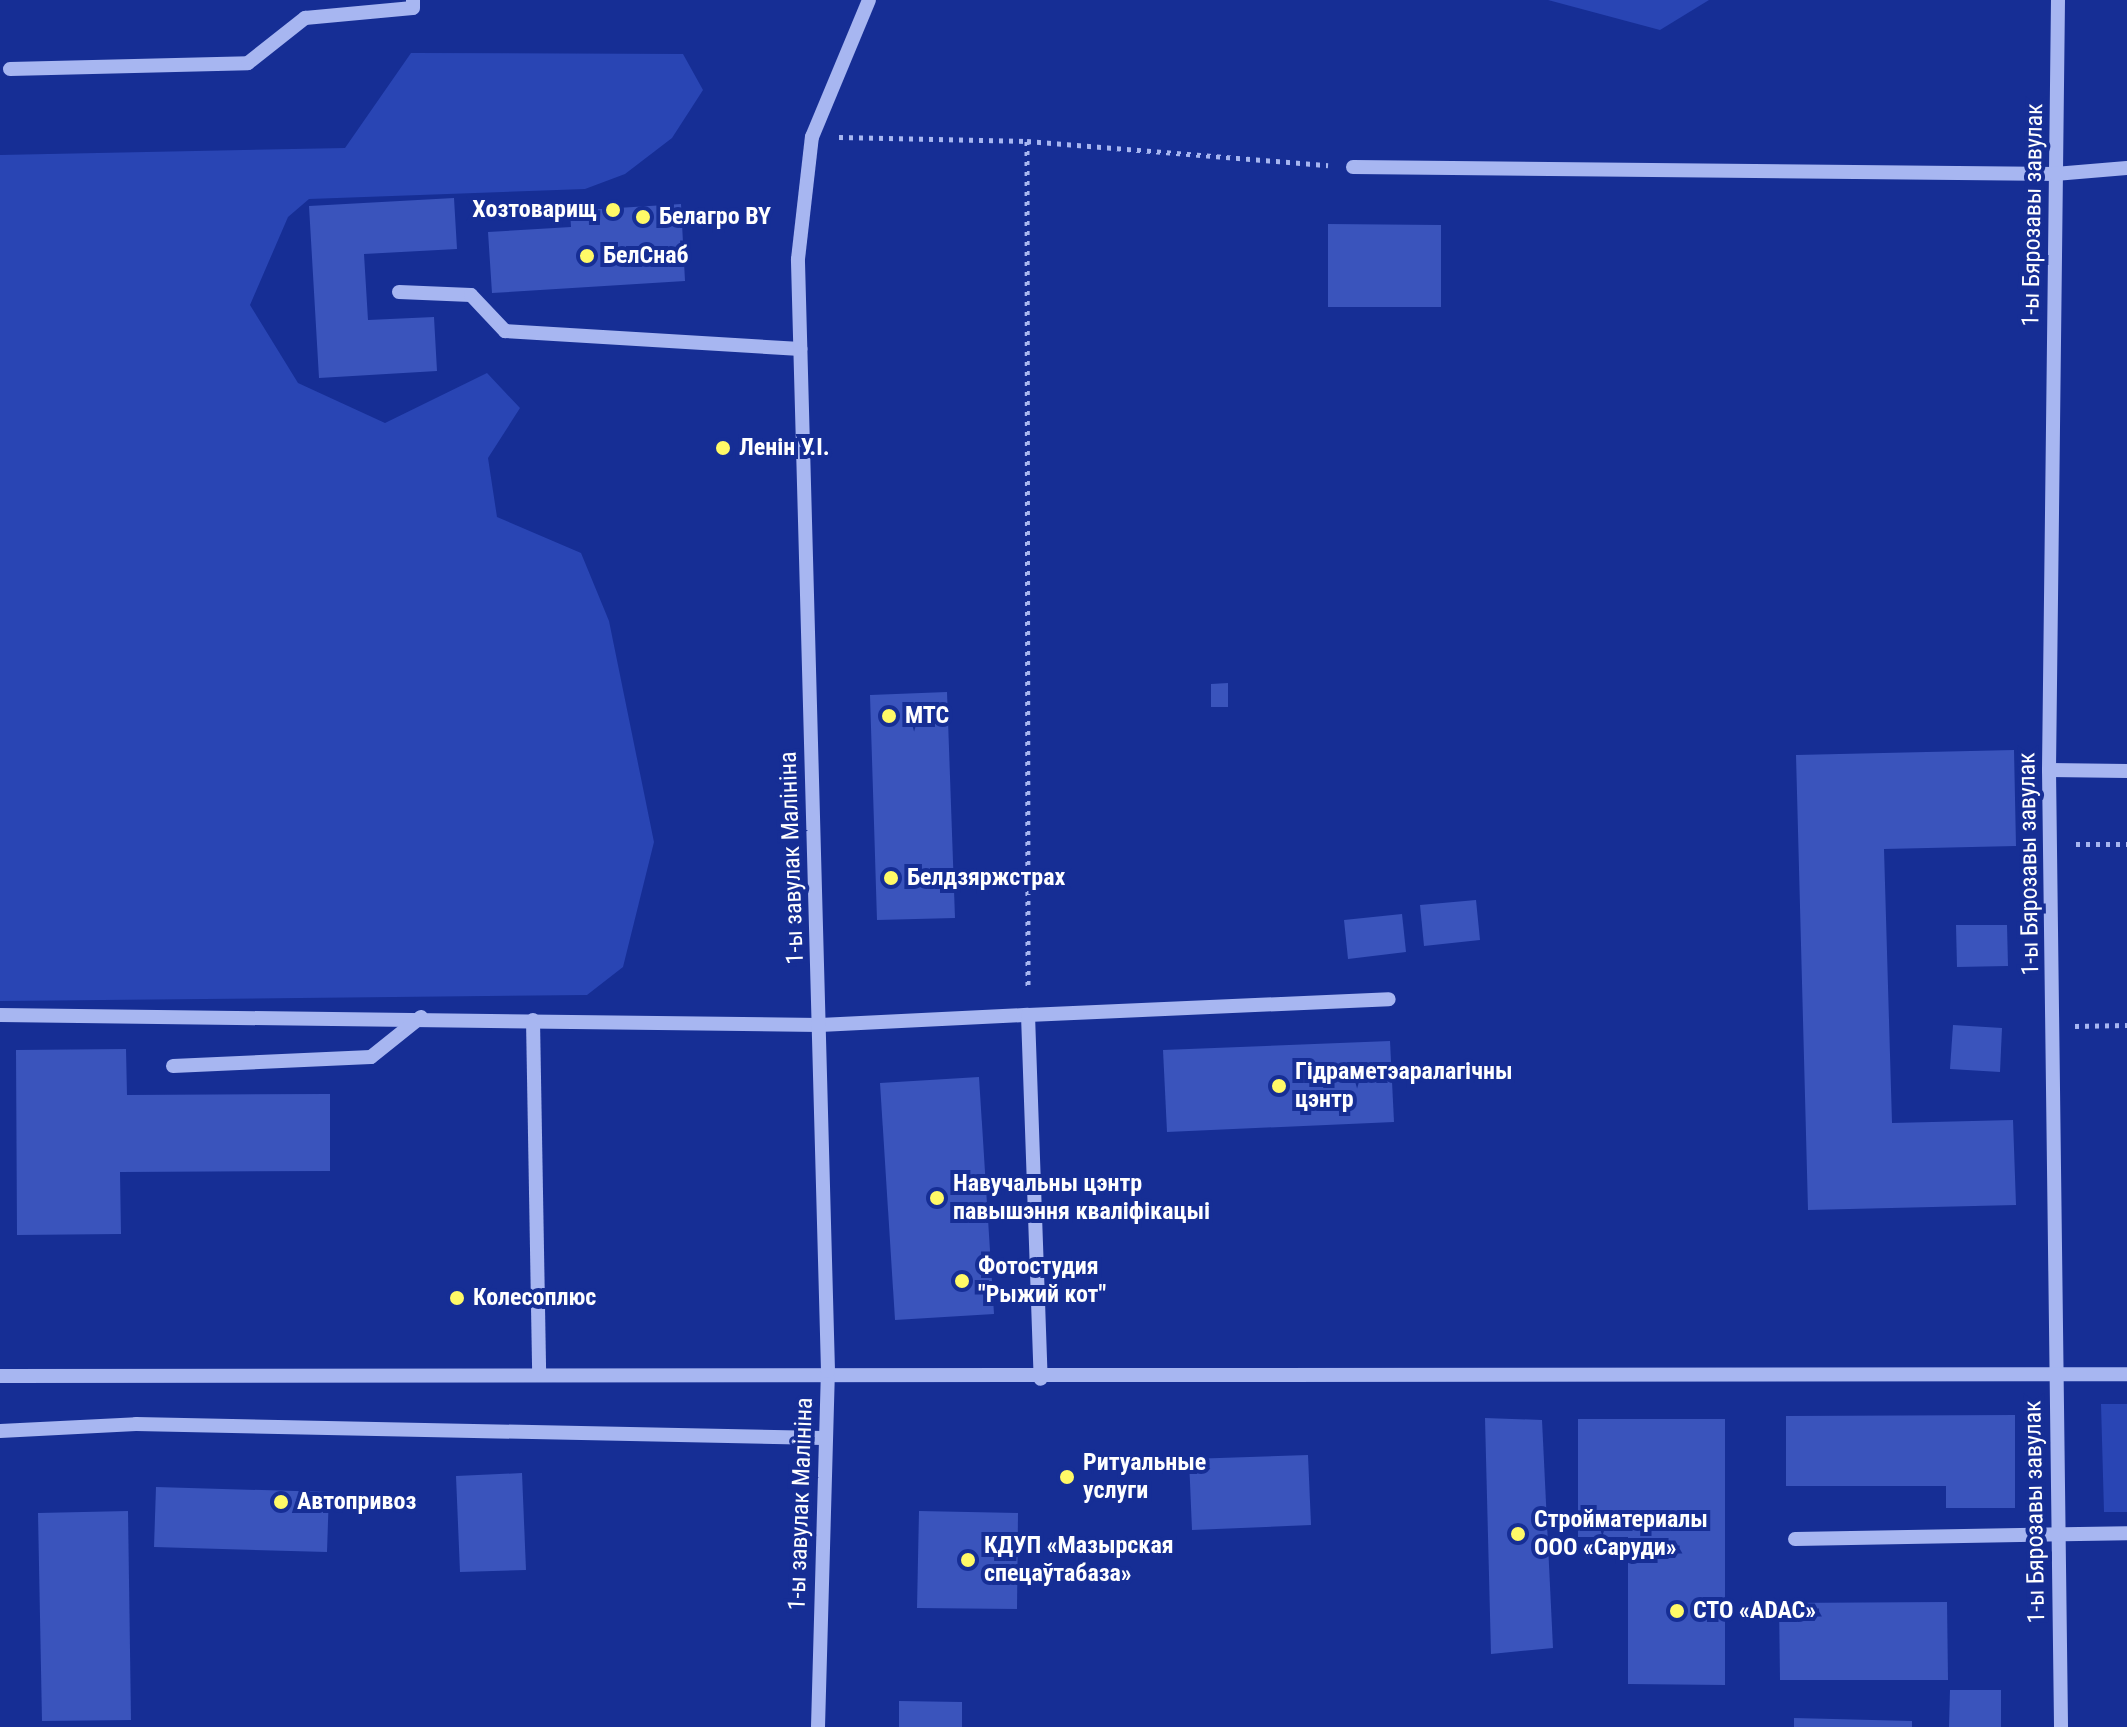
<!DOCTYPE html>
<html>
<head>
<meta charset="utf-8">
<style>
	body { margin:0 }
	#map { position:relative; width:2127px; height:1727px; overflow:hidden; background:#162e95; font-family:"Roboto Condensed",sans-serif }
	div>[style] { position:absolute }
	.green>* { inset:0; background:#2945b4 }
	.building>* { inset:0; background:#3a54bc }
	.path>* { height:5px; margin-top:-2.5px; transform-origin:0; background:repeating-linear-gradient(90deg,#a7b6f1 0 4px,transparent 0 10px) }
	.minor>* { height:14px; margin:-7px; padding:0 7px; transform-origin:7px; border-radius:7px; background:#a7b6f1 }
	.dots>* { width:22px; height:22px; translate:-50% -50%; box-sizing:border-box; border:4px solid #162e95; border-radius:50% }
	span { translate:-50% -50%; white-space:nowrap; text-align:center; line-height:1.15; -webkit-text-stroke:8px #162e95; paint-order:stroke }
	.poi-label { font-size:24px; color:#fff; font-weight:700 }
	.right { translate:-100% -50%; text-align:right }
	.left { translate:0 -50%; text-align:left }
	.street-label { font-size:24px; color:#fff }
</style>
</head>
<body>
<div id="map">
	<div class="green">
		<i style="clip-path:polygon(1548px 0,1709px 0,1660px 30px)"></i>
		<i style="clip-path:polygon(411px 53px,683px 54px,703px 90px,672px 138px,625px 174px,585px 189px,309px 199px,288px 217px,250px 305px,298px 383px,385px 423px,487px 373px,520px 408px,488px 458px,497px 517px,581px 553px,609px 621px,654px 842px,623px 967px,587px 995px,0 1001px,0 155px,345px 148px)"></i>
		<i style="clip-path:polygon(2101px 1404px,2127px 1404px,2127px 1512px,2104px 1512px)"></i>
	</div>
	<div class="building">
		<i style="clip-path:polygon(454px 198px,457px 249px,364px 254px,368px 320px,434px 317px,437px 371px,319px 378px,309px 206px)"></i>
		<i style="clip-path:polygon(681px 204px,685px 281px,492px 293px,488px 232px,571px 227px,570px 211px)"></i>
		<i style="clip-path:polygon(1328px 224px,1441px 225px,1441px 307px,1328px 307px)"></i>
		<i style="clip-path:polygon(1228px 683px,1228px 707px,1211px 707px,1211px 684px)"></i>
		<i style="clip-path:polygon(947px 692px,955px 918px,877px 920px,870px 695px)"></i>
		<i style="clip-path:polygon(2014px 750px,2016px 846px,1884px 849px,1892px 1123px,2013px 1120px,2016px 1205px,1808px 1210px,1796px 755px)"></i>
		<i style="clip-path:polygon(1476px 900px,1480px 940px,1424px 946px,1420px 905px)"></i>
		<i style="clip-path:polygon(1402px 914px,1406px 952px,1348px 959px,1344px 920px)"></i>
		<i style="clip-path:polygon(1956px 925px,2007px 925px,2008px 966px,1957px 967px)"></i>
		<i style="clip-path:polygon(1953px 1025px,2002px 1028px,2000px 1072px,1950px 1069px)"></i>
		<i style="clip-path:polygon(1390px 1041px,1394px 1122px,1167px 1132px,1163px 1050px)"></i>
		<i style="clip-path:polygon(126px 1049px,127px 1095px,330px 1094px,330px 1171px,120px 1172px,121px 1234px,17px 1235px,16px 1050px)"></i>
		<i style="clip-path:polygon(979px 1077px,994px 1314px,895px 1320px,880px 1083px)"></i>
		<i style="clip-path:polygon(2015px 1415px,2015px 1508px,1946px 1508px,1946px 1486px,1786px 1486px,1786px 1416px)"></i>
		<i style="clip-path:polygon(1485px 1418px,1542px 1420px,1553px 1648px,1491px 1654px)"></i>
		<i style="clip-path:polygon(1578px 1419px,1725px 1419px,1725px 1685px,1628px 1684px,1628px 1537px,1578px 1537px)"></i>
		<i style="clip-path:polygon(1308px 1455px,1311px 1525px,1192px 1530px,1189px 1459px)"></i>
		<i style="clip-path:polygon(522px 1473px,526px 1570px,460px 1572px,456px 1476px)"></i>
		<i style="clip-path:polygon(156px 1487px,329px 1492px,327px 1552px,154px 1547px)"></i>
		<i style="clip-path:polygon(128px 1511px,131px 1720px,42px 1721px,38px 1513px)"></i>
		<i style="clip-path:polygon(919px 1511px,1018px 1513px,1017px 1609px,917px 1608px)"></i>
		<i style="clip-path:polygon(1947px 1602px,1948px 1680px,1780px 1680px,1779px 1603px)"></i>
		<i style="clip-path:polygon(1950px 1690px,2001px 1690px,2001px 1727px,1949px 1727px)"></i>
		<i style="clip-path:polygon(899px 1701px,962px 1702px,962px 1727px,899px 1727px)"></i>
		<i style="clip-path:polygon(1794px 1718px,1912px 1721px,1912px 1727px,1794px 1727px)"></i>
	</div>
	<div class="path">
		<i style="left:839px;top:137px;width:188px;rotate:1.2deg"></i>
		<i style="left:1027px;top:141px;width:302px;rotate:4.6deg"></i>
		<i style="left:1027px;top:141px;width:849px;rotate:89.93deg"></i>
		<i style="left:2076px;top:844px;width:51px"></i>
		<i style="left:2075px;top:1026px;width:52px;rotate:-1.1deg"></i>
	</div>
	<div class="minor">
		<i style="left:2058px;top:0;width:770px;rotate:90.67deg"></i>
		<i style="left:2049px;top:770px;width:957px;rotate:89.28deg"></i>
		<i style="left:10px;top:69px;width:238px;rotate:-1.4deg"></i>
		<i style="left:248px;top:63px;width:73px;rotate:-38.3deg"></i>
		<i style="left:305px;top:18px;width:108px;rotate:-5.3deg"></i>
		<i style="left:413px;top:8px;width:8px;rotate:-90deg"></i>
		<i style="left:1353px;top:167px;width:702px;rotate:0.57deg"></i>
		<i style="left:2055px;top:174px;width:72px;rotate:-4.8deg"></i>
		<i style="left:399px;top:292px;width:72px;rotate:2.4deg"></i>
		<i style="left:471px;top:295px;width:50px;rotate:46.6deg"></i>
		<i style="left:505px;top:331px;width:296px;rotate:3.5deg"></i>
		<i style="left:2049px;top:770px;width:78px;rotate:0.7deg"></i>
		<i style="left:0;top:1015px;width:820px;rotate:0.7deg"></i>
		<i style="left:820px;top:1025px;width:208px;rotate:-2.8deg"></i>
		<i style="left:1028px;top:1015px;width:364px;rotate:88deg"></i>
		<i style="left:1028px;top:1015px;width:361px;rotate:-2.5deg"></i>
		<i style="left:533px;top:1020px;width:352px;rotate:89deg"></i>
		<i style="left:173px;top:1066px;width:198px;rotate:-2.6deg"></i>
		<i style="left:371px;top:1057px;width:64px;rotate:-38.7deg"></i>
		<i style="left:0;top:1376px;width:2127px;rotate:-0.05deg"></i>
		<i style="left:0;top:1431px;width:136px;rotate:-2.9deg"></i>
		<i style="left:136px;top:1424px;width:687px;rotate:1.17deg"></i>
		<i style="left:1795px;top:1539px;width:332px;rotate:-1deg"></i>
		<i style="left:818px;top:1727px;width:356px;rotate:-88.4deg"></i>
		<i style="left:828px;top:1371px;width:1112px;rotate:-91.55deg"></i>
		<i style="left:798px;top:259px;width:123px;rotate:-83.5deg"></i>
		<i style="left:812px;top:137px;width:148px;rotate:-67.4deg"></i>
	</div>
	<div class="dots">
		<i style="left:613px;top:210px;background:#fff967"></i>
		<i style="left:643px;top:217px;background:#fff967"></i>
		<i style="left:587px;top:256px;background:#fff967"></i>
		<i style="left:723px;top:448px;background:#fff967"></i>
		<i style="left:889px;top:716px;background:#fff967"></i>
		<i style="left:891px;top:878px;background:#fff967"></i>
		<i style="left:1279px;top:1086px;background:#fff967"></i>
		<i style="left:937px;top:1198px;background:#fff967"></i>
		<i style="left:962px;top:1281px;background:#fff967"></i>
		<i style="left:457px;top:1298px;background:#fff967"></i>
		<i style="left:1067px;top:1477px;background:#fff967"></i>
		<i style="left:281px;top:1502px;background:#fff967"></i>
		<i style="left:1518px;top:1534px;background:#fff967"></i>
		<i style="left:968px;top:1560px;background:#fff967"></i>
		<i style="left:1677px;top:1611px;background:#fff967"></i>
	</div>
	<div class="poi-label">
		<span class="right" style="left:597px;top:210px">Хозтоварищ</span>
		<span class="left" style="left:659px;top:217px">Белагро BY</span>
		<span class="left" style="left:603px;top:256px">БелСнаб</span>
		<span class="left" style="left:739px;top:448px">Ленін У.І.</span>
		<span class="left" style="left:905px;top:716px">МТС</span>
		<span class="left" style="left:907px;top:878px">Белдзяржстрах</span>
		<span class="left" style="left:1295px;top:1086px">Гідраметэаралагічны<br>цэнтр</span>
		<span class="left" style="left:953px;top:1198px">Навучальны цэнтр<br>павышэння кваліфікацыі</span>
		<span class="left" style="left:978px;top:1281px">Фотостудия<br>"Рыжий кот"</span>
		<span class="left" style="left:473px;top:1298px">Колесоплюс</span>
		<span class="left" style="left:1083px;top:1477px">Ритуальные<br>услуги</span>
		<span class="left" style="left:297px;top:1502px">Автопривоз</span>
		<span class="left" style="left:1534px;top:1534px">Стройматериалы<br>ООО «Саруди»</span>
		<span class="left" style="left:984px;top:1560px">КДУП «Мазырская<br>спецаўтабаза»</span>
		<span class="left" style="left:1693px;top:1611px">СТО «ADAC»</span>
	</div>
	<div class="street-label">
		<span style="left:2033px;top:215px;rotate:-89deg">1-ы Бярозавы завулак</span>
		<span style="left:792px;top:858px;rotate:-92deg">1-ы завулак Малініна</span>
		<span style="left:2029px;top:864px;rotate:-91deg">1-ы Бярозавы завулак</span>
		<span style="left:801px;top:1504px;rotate:-88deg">1-ы завулак Малініна</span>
		<span style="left:2035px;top:1512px;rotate:-91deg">1-ы Бярозавы завулак</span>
	</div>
</div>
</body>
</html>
